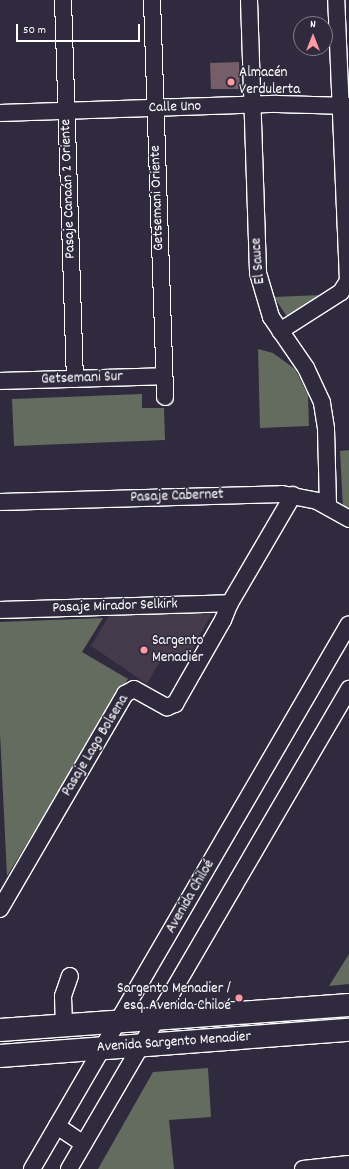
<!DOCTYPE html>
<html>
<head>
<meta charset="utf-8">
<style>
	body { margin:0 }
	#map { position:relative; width:349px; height:1169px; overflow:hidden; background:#2f2a3d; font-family:Dekko,sans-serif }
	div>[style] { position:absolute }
	.built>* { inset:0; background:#443a4a }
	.green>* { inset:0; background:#646b5f }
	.building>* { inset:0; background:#765e69 }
	.roads { filter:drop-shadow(1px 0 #fff) drop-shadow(-1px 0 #fff) drop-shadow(0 1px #fff) drop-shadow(0 -1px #fff) }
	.street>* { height:16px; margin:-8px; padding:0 8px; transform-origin:8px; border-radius:8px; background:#2f2a3d }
	.secondary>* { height:22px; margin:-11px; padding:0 11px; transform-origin:11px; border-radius:11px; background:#2f2a3d }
	.dots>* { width:11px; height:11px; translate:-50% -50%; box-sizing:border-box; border:2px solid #2f2a3d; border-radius:50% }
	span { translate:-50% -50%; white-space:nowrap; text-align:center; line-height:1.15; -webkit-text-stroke:3px #2f2a3d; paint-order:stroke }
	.poi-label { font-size:15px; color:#fff }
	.left { translate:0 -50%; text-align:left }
	.right { translate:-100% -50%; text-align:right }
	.street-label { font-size:15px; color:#fff }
	.north { position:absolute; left:293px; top:16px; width:40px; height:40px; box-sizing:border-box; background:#2f2a3d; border:1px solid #827f8b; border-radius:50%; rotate:0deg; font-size:11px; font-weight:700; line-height:16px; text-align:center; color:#fff }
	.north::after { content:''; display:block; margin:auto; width:14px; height:18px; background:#ff9aa2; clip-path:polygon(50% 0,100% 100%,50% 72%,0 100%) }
	.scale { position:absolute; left:16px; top:24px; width:124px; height:18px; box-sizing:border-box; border:2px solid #fff; border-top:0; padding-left:5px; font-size:12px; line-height:14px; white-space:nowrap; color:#fff; -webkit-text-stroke:3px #2f2a3d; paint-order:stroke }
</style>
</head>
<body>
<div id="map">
	<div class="built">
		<i style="clip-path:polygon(212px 613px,190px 653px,165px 653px,147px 684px,91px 646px,110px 614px)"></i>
	</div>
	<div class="green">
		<i style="clip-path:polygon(322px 295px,288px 318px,274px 297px)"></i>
		<i style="clip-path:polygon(258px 349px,273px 353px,295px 369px,308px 395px,309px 426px,260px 428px)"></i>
		<i style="clip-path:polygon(142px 394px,142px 408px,164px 408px,165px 440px,14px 446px,12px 399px)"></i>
		<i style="clip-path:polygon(349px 450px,349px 511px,343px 508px,340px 451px)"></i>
		<i style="clip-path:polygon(103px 618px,82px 652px,128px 679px,7px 876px,0 733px,0 622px)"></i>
		<i style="clip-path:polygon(349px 954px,349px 984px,329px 986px)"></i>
		<i style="clip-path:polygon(208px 1068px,211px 1117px,169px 1120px,174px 1169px,98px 1169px,153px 1072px)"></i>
	</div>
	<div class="building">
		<i style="clip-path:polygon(239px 62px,240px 89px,211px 89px,210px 63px)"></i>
	</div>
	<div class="roads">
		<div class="street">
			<i style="left:63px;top:0;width:379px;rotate:88.2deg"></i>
			<i style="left:152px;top:0;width:397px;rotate:88.1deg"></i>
			<i style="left:249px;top:0;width:273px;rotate:88.1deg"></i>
			<i style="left:258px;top:273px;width:46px;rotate:73.5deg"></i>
			<i style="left:271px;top:317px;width:62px;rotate:55.5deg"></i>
			<i style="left:306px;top:368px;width:38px;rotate:65deg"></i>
			<i style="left:322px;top:403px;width:26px;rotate:81deg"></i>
			<i style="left:326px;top:429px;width:77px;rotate:88.5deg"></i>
			<i style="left:0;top:113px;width:277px;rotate:-1.9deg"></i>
			<i style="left:277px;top:104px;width:72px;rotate:1.6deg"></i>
			<i style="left:280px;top:331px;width:72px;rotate:-32.6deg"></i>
			<i style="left:341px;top:292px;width:13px;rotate:-58deg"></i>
			<i style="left:348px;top:281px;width:281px;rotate:-92.4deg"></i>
			<i style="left:0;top:381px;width:164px;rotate:-1.7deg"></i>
			<i style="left:0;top:502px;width:282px;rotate:-1.6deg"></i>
			<i style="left:282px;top:494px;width:36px;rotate:11deg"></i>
			<i style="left:317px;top:501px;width:37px;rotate:29deg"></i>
			<i style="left:0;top:610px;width:230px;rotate:-1.7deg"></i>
			<i style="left:0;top:909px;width:249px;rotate:-59.8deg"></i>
			<i style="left:125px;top:694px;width:10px;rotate:-29deg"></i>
			<i style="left:134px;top:689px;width:38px;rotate:29deg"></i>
			<i style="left:167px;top:707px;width:9px;rotate:-21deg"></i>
			<i style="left:175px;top:704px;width:97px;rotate:-60.3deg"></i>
			<i style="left:223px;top:620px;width:18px;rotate:-68deg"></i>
			<i style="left:230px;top:603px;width:125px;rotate:-59.7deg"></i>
			<i style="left:64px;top:1025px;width:29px;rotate:-92deg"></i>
			<i style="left:63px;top:996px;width:21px;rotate:-71deg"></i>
			<i style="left:57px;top:1126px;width:32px;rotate:34deg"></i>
			<i style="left:32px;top:1169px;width:630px;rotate:-59.82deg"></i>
			<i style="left:69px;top:1169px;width:556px;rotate:-59.74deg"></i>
			<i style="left:303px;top:1169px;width:46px;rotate:-6.2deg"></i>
		</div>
		<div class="secondary">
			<i style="left:0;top:1030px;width:350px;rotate:-4.1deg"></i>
			<i style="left:0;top:1056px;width:350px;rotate:-4.3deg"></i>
		</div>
	</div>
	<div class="dots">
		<i style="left:231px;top:82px;background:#ff9aa2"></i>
		<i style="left:144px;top:650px;background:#ff9aa2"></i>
		<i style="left:239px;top:998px;background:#ff9aa2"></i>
	</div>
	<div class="poi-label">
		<span class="left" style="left:239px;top:82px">Almacén<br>Verdulerta</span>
		<span class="left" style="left:152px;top:650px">Sargento<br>Menadier</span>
		<span class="right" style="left:231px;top:998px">Sargento Menadier /<br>esq. Avenida Chiloé</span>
	</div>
	<div class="street-label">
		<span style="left:175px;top:108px;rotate:-2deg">Calle Uno</span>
		<span style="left:69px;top:189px;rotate:-92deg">Pasaje Canaán 2 Oriente</span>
		<span style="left:158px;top:198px;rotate:-92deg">Getsemani Oriente</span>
		<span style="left:259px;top:261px;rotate:-95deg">El Sauce</span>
		<span style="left:82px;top:379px;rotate:-2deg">Getsemani Sur</span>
		<span style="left:177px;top:497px;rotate:-2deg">Pasaje Cabernet</span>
		<span style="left:115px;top:607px;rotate:-2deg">Pasaje Mirador Selkirk</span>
		<span style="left:96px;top:746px;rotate:-59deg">Pasaje Lago Bolsena</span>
		<span style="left:191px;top:897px;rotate:-60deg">Avenida Chiloé</span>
		<span style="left:174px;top:1043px;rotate:-4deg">Avenida Sargento Menadier</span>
	</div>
	<div class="north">N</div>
	<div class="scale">50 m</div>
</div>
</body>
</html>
